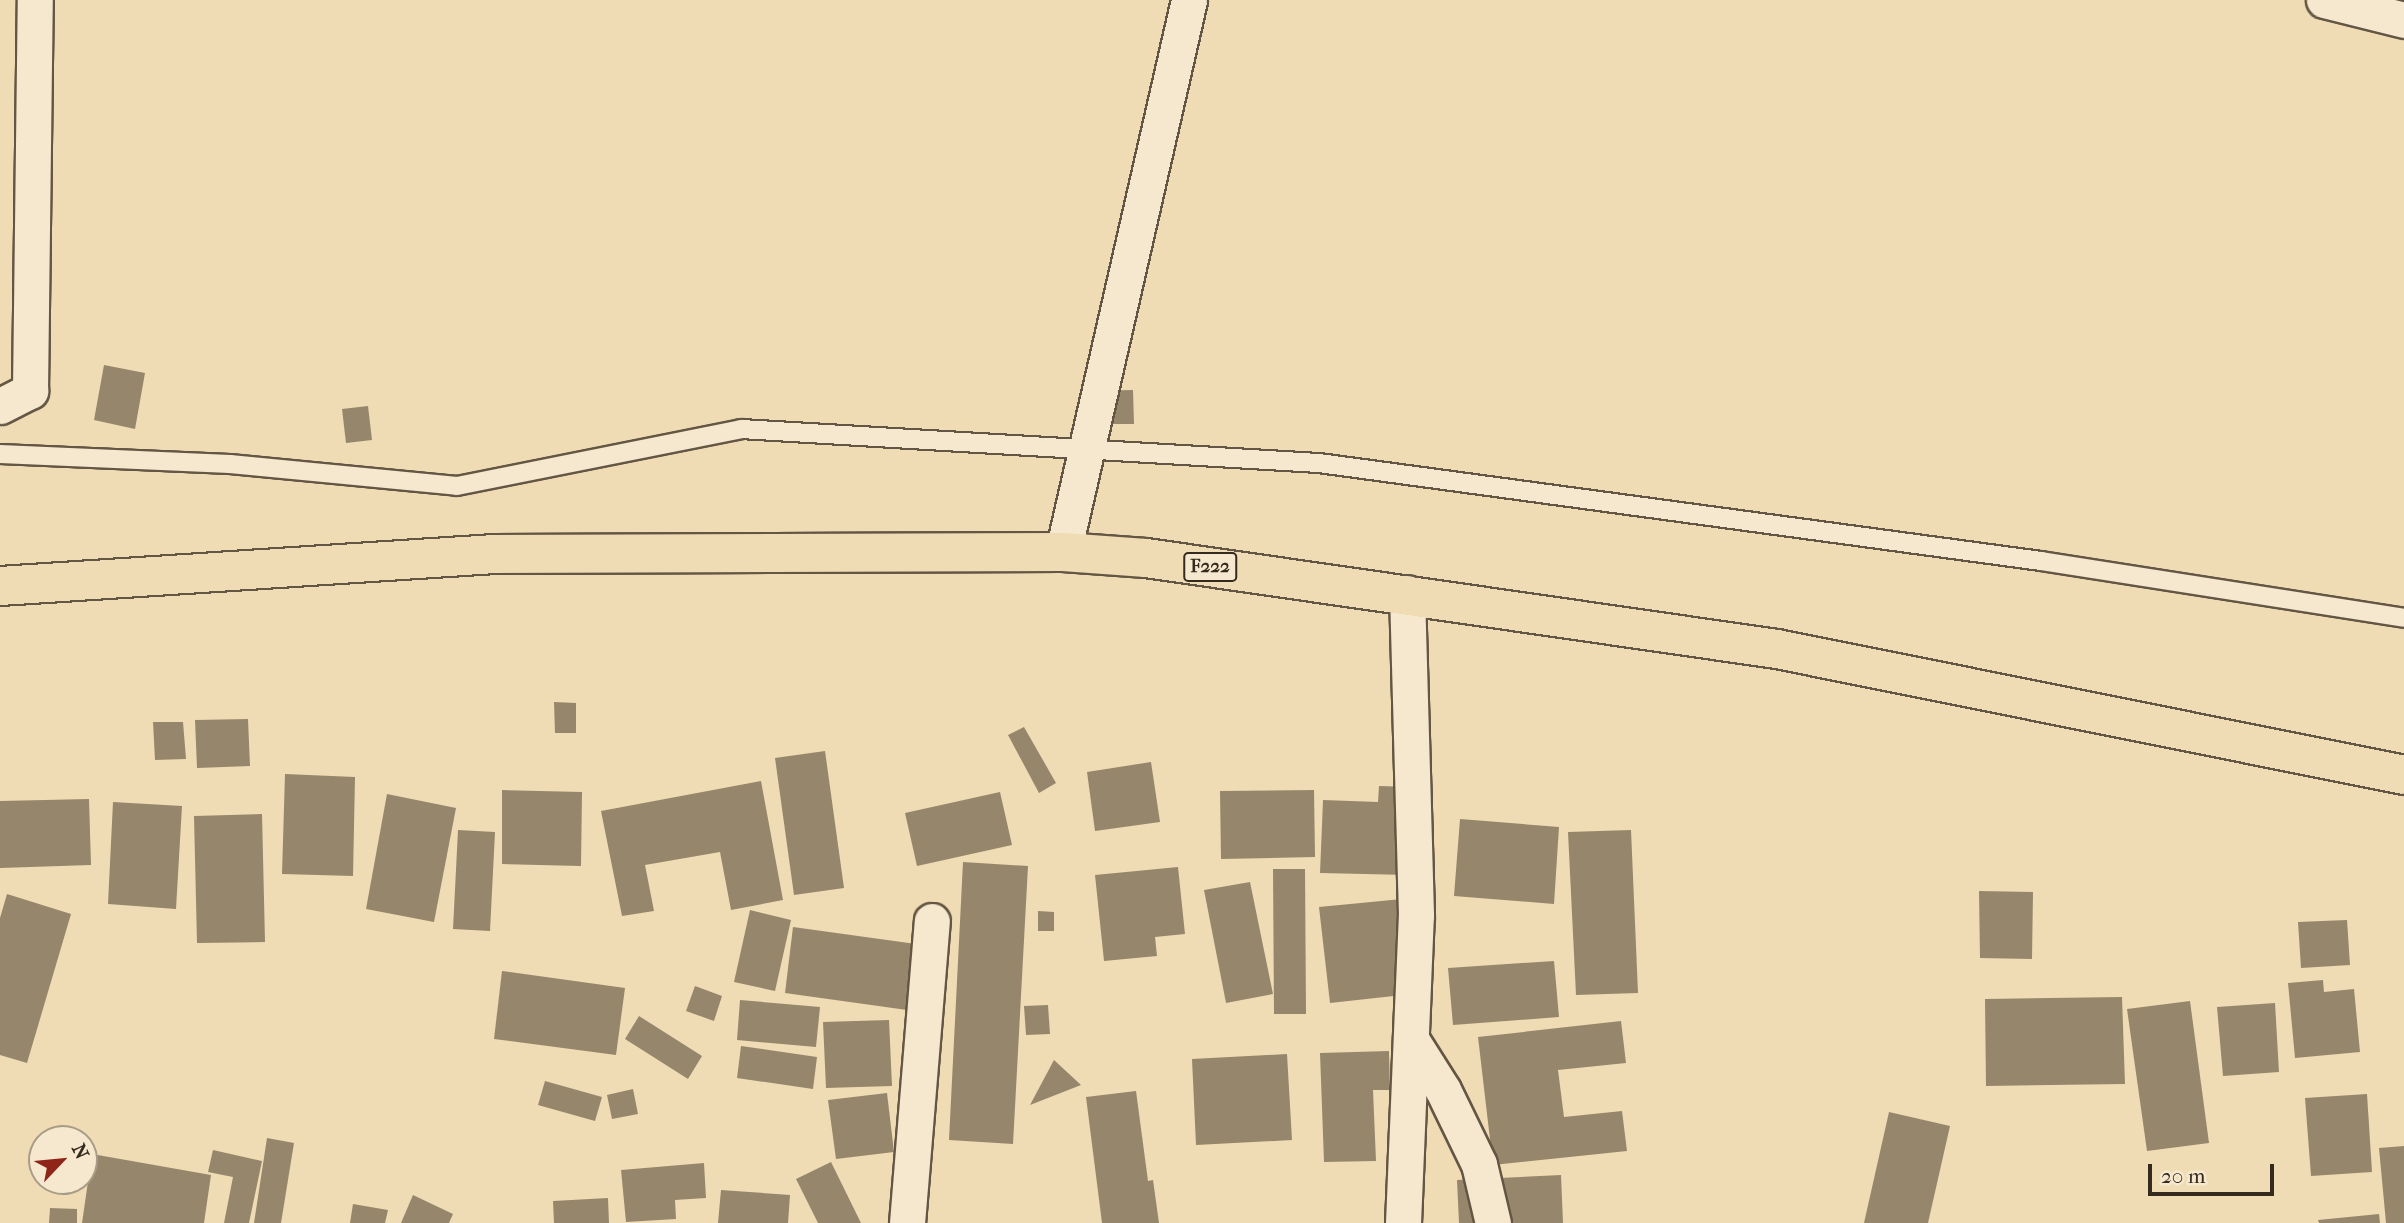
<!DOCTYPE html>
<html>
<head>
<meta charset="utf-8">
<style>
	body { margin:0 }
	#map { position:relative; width:2404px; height:1223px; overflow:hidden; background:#efdcb4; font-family:"IM FELL French Canon",serif }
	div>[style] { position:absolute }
	.building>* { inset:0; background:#96876c }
	.roads { filter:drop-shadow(2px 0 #645644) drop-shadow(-2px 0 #645644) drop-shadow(0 2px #645644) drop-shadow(0 -2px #645644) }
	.lane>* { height:18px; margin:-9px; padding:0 9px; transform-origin:9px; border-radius:9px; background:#f5e8ce }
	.street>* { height:35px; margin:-17.5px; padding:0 17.5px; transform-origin:17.5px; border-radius:17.5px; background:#f5e8ce }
	.primary>* { height:38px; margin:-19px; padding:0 19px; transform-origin:19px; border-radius:19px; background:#efdcb4 }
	span { translate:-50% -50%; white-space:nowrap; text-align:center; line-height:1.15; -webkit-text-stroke:5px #f5e8ce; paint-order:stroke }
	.shield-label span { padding:2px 5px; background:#f5e8ce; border:2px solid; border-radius:5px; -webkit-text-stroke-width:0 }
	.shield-label { font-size:19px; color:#352a1e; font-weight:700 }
	.north { position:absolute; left:28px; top:1125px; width:70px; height:70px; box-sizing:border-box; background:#f5e8ce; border:2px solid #a89c88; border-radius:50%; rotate:64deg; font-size:19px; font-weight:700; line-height:28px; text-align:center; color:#352a1e }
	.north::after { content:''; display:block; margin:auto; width:24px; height:32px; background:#8f2418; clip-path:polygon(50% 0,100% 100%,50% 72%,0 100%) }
	.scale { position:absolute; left:2148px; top:1164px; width:126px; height:32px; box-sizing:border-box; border:4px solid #352a1e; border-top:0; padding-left:9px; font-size:21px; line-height:24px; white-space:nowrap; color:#352a1e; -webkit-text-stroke:5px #f5e8ce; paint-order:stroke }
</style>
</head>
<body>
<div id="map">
	<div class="building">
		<i style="clip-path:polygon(104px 365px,145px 373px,135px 429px,94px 420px)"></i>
		<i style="clip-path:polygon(1133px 390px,1134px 424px,1092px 424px,1091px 391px)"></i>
		<i style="clip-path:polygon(368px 406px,372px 440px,346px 443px,342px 409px)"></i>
		<i style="clip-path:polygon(554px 702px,576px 703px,576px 733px,555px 733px)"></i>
		<i style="clip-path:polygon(248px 719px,250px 766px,197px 768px,195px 720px)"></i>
		<i style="clip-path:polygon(153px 722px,183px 722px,186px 759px,155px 760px)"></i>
		<i style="clip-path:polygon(1024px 727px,1056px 783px,1039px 793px,1008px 735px)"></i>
		<i style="clip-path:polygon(825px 751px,844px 888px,794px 895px,775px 758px)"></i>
		<i style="clip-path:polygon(1151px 762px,1160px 822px,1095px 831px,1087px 772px)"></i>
		<i style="clip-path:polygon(285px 774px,355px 777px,353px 876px,282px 874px)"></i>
		<i style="clip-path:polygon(761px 781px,783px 900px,731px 910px,720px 852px,645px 865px,654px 911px,622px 916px,601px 811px)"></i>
		<i style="clip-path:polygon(1379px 786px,1411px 787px,1409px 875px,1320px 873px,1323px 800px,1378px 802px)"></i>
		<i style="clip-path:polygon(502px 790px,582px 792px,581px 866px,502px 864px)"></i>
		<i style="clip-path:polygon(1314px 790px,1315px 857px,1221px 859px,1220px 791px)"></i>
		<i style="clip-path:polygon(1000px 792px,1012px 845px,917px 866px,905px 813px)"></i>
		<i style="clip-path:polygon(387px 794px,456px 808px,434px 922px,366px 909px)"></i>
		<i style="clip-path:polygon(89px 799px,91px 865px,0 868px,0 801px)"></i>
		<i style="clip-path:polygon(113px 802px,182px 806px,176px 909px,108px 904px)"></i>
		<i style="clip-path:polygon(262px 814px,265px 942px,197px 943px,194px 816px)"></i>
		<i style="clip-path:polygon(1460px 819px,1559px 827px,1554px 904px,1454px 896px)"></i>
		<i style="clip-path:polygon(458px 830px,495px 832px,490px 931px,453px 929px)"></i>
		<i style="clip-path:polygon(1631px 830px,1638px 993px,1576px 995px,1568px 832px)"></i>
		<i style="clip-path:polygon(963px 862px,1028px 866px,1013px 1144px,949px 1140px)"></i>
		<i style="clip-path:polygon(1178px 867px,1185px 934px,1155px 937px,1157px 956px,1104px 961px,1095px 875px)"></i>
		<i style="clip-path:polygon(1273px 869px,1305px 869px,1306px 1014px,1274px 1014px)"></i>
		<i style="clip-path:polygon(1250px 882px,1273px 994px,1226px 1003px,1204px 890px)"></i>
		<i style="clip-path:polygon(1979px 891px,2033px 892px,2032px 959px,1980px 958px)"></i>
		<i style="clip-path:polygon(7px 894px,71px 914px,27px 1063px,0 1055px,0 918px)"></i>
		<i style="clip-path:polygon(1402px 899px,1412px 994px,1330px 1003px,1319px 907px)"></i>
		<i style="clip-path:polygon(750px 910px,791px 920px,775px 991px,734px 982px)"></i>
		<i style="clip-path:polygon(1038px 911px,1054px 912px,1054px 931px,1038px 931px)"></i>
		<i style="clip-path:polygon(2347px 920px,2350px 965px,2301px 968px,2298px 922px)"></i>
		<i style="clip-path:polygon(793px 927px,916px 944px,907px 1010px,785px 993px)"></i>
		<i style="clip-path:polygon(1554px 961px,1559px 1017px,1453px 1025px,1448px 968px)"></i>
		<i style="clip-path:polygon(502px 971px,625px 988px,616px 1055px,494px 1039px)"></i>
		<i style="clip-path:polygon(2323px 980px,2324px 992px,2354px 989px,2360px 1052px,2295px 1058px,2288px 983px)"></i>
		<i style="clip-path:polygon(695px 986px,722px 996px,714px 1021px,686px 1011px)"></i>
		<i style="clip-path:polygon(2122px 997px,2125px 1084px,1986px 1086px,1985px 999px)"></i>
		<i style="clip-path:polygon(740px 1000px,820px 1007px,816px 1047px,737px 1040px)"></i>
		<i style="clip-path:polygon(2190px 1001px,2209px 1143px,2147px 1151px,2127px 1009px)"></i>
		<i style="clip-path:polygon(2275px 1003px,2279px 1072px,2223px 1076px,2217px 1007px)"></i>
		<i style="clip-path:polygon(1048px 1005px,1050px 1034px,1026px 1035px,1024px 1006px)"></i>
		<i style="clip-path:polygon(639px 1016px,702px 1056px,688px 1079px,625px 1039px)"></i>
		<i style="clip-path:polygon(889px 1020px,892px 1086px,826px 1088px,823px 1022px)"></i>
		<i style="clip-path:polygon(1621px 1021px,1626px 1063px,1558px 1070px,1564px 1117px,1622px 1111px,1627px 1151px,1493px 1165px,1478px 1037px)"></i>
		<i style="clip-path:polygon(741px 1046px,817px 1057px,813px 1089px,737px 1078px)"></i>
		<i style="clip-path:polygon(1389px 1051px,1390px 1090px,1373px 1090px,1376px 1161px,1324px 1162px,1320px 1053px)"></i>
		<i style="clip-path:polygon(1287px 1054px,1292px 1140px,1196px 1145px,1192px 1059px)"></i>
		<i style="clip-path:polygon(1054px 1060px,1081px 1085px,1030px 1105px)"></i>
		<i style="clip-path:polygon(545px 1081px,602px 1097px,595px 1121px,538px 1105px)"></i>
		<i style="clip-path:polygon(633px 1089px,638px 1114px,612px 1119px,607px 1095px)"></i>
		<i style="clip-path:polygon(1136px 1091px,1148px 1181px,1153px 1180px,1159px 1223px,1102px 1223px,1086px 1097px)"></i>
		<i style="clip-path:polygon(887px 1093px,894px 1152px,836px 1159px,828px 1100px)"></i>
		<i style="clip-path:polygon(2367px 1094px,2372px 1172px,2311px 1176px,2305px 1098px)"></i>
		<i style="clip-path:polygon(1889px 1112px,1950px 1126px,1928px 1223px,1864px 1223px)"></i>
		<i style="clip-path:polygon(267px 1138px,294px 1143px,281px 1223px,254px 1223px)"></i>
		<i style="clip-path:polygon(2404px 1146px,2404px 1223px,2386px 1223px,2379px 1148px)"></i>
		<i style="clip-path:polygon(213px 1150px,262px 1161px,249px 1223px,224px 1223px,233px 1177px,208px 1172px)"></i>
		<i style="clip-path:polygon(92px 1154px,211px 1175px,204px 1223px,82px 1223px)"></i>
		<i style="clip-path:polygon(831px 1162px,861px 1223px,818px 1223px,796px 1179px)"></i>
		<i style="clip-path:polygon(704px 1163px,706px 1198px,675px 1200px,676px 1219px,626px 1222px,621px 1170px)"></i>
		<i style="clip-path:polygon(1561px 1175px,1563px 1223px,1459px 1223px,1457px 1180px)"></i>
		<i style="clip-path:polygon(721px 1190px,790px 1195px,788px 1223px,718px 1223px)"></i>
		<i style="clip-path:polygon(413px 1195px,453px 1214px,449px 1223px,401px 1223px)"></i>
		<i style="clip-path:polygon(608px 1198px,609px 1223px,554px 1223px,553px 1201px)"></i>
		<i style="clip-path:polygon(353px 1204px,388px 1210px,385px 1223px,350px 1223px)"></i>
		<i style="clip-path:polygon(50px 1208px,77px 1209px,77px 1223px,49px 1223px)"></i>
		<i style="clip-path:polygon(2379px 1214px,2380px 1223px,2319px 1223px,2318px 1220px)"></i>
	</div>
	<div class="roads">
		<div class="lane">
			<i style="left:0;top:454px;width:230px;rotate:2.5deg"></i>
			<i style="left:230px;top:464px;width:228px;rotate:5.5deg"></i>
			<i style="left:457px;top:486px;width:290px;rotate:-11.3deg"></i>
			<i style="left:741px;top:429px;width:579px;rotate:3.37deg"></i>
			<i style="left:1319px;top:463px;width:729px;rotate:7.73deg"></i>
			<i style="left:2041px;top:561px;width:367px;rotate:8.9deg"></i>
		</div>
		<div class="street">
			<i style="left:2324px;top:0;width:82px;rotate:14deg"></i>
			<i style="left:0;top:406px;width:34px;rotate:-27deg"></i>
			<i style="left:30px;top:391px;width:391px;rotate:-89.3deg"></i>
			<i style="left:1063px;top:552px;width:566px;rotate:-77.14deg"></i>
			<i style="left:1414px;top:1044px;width:54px;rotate:57.8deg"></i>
			<i style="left:1443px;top:1090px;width:82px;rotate:64.1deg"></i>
			<i style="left:1479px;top:1164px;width:61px;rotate:76.7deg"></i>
			<i style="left:907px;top:1223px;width:303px;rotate:-85.3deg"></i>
			<i style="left:1403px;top:1223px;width:308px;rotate:-87.6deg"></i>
			<i style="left:1416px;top:915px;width:322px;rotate:-91.6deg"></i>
		</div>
		<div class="primary">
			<i style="left:0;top:586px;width:492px;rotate:-3.7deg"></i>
			<i style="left:491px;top:554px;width:572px;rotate:-0.2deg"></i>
			<i style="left:1063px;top:552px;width:83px;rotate:4.1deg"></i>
			<i style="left:1146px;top:558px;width:638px;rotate:8.21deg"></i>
			<i style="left:1777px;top:649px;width:640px;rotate:11.36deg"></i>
		</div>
	</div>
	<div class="shield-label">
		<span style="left:1210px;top:567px">F222</span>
	</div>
	<div class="north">N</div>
	<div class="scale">20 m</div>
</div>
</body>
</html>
